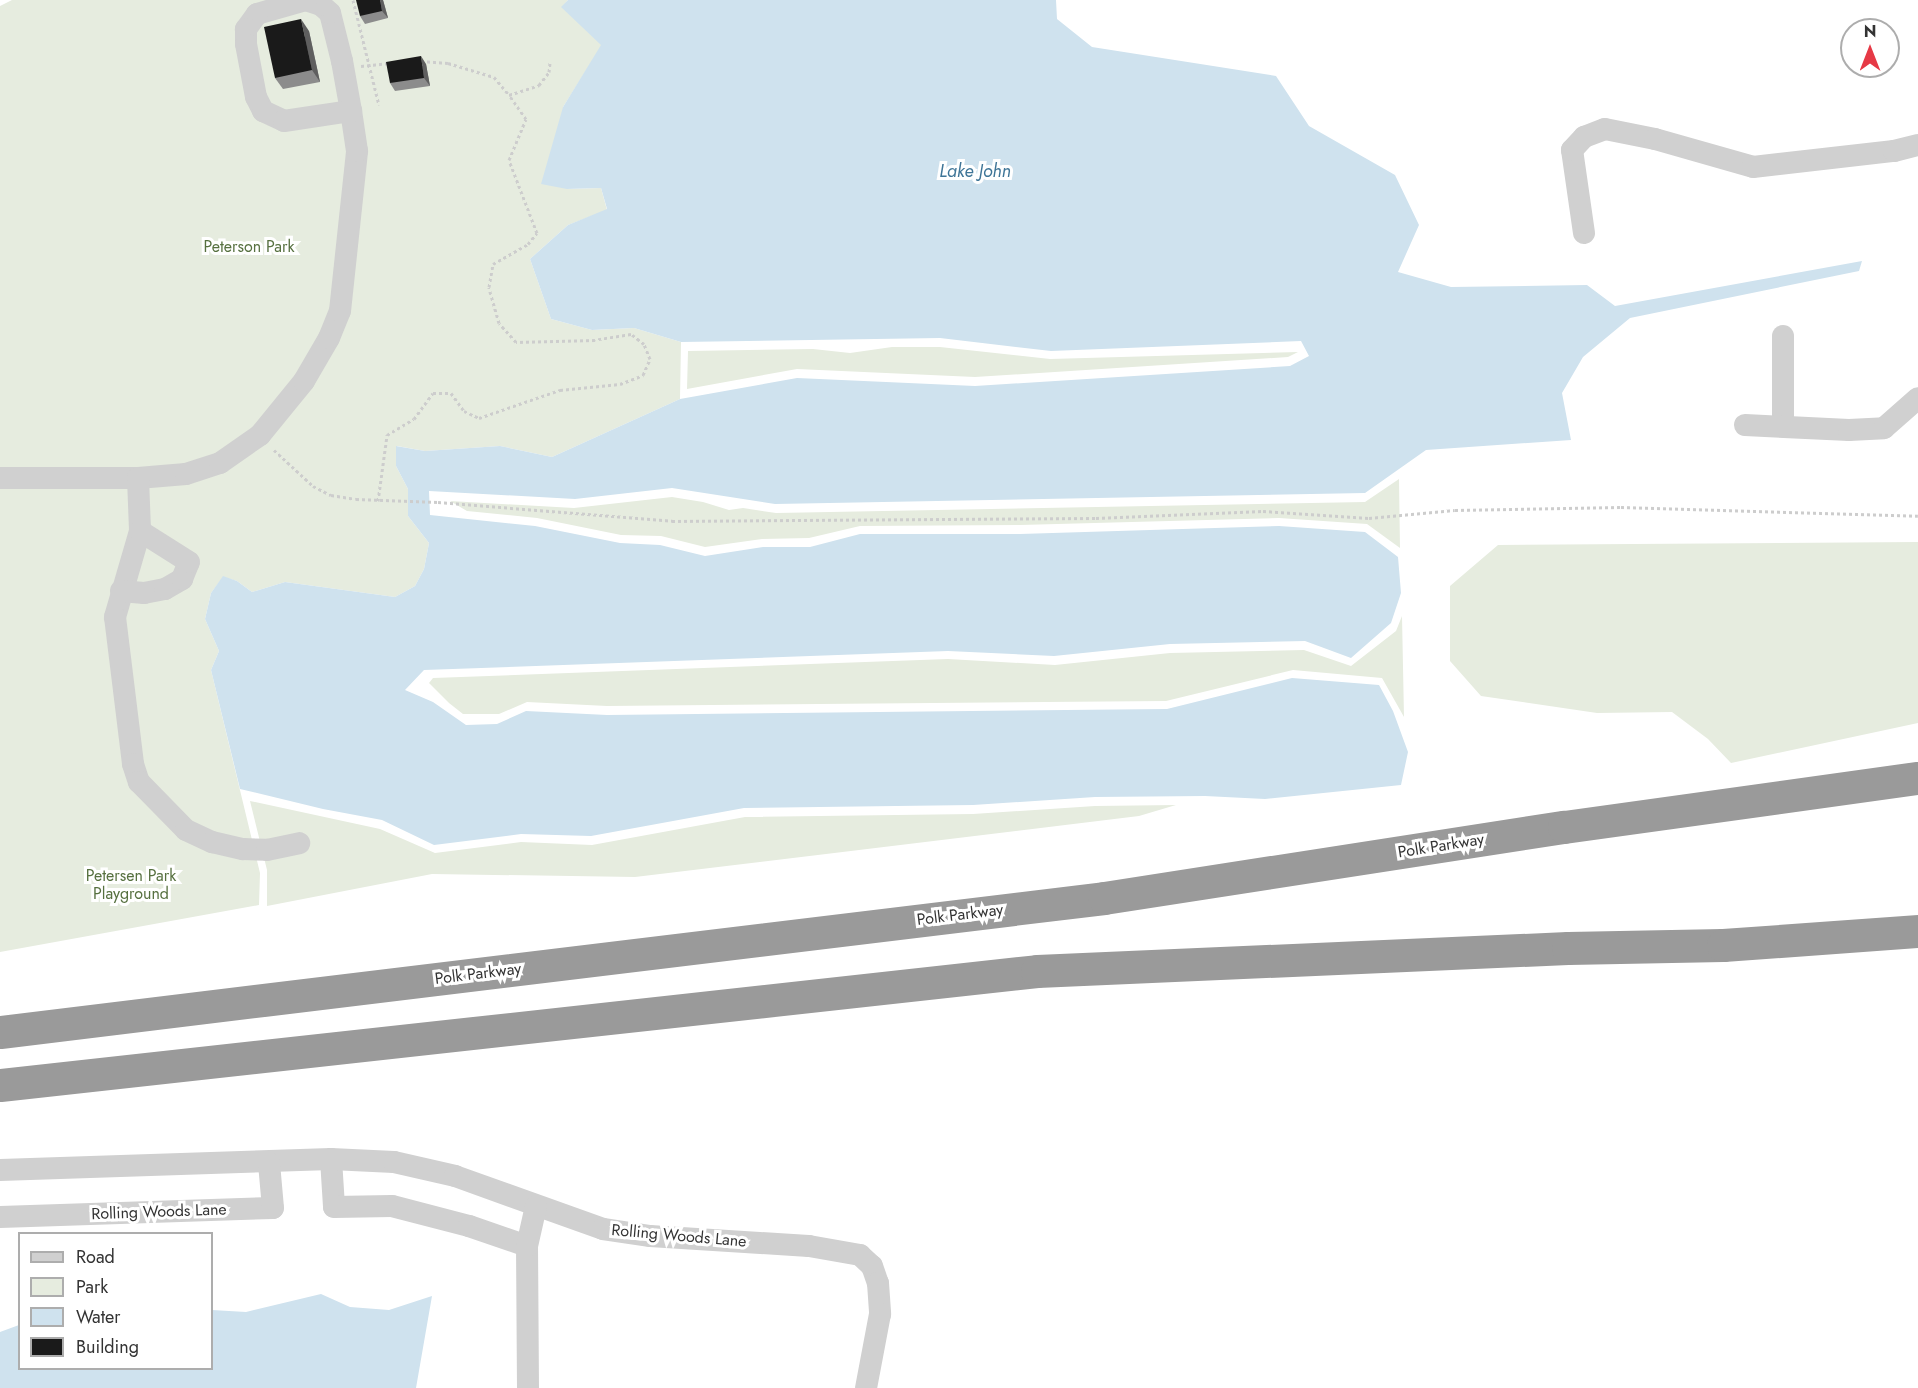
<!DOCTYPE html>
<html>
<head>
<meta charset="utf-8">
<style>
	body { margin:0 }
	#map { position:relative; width:1918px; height:1388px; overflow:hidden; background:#fff; font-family:Jost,sans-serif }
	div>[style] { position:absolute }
	.green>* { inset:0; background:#e6ecdf }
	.water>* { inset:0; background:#cfe2ee }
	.path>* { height:3px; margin-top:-1.5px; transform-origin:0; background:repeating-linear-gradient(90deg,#cdcdcd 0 3px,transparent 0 6px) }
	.minor>* { height:22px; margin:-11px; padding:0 11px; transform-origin:11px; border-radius:11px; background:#d0d0d0 }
	.highway>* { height:33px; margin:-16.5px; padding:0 16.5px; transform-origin:16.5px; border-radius:16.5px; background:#9a9a9a }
	.wall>* { inset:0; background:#8c8c8c }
	.shaded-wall>* { inset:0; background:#5f5f5f }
	.building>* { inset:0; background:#1a1a1a }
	span { translate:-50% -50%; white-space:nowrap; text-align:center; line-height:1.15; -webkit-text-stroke:6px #fff; paint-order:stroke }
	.park-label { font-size:16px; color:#56703f }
	.street-label { font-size:16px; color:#333 }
	.water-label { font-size:18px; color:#3f7597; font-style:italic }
	.legend { position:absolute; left:18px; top:1232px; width:195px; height:138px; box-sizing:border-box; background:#fff; border:2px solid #adadad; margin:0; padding:8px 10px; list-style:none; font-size:18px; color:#333 }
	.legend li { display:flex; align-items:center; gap:12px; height:30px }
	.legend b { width:30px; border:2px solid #adadad }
	.north { position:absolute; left:1840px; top:18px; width:60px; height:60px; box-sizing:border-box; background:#fff; border:2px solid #adadad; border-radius:50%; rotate:0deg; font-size:16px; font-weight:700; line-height:24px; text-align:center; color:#333 }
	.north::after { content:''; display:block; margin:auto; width:21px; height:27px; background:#e63946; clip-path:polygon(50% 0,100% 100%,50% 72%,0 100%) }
</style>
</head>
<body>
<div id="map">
	<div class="green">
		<i style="clip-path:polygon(12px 0,568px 0,562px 7px,602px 45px,563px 107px,567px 189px,601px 188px,607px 210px,568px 225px,530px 259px,551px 319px,592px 330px,634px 328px,681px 342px,680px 399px,552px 457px,500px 446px,425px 451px,397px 446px,396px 466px,408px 489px,408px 516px,429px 543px,424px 569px,415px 586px,395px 597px,285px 582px,252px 592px,237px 581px,223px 577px,211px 593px,205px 619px,219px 651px,211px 670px,260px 873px,259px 905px,0 952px,0 6px)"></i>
		<i style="clip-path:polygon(892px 347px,940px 347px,1050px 359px,1298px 352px,1288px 357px,975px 377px,797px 369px,687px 389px,688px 351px,813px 349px,850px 353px)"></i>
		<i style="clip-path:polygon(1399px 479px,1400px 548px,1367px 524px,1279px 518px,1020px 525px,860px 526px,809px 538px,762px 539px,705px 547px,661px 536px,621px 535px,537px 518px,467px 511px,450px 501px,574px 508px,672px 497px,703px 502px,729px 510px,743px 508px,776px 513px,1365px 502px)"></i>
		<i style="clip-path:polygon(1918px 542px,1918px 723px,1731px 763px,1708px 739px,1672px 712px,1597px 713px,1481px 696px,1450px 661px,1450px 586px,1498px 545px)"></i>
		<i style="clip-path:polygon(1402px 616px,1404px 717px,1382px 678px,1293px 670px,1166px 701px,607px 706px,527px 702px,499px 714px,463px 714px,449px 703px,429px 683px,433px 678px,948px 659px,1055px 665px,1170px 653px,1304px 650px,1351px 666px,1396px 631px)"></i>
		<i style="clip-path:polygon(250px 801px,380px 829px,435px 853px,521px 842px,592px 845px,745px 817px,973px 814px,1095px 806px,1176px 805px,1139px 816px,635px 877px,432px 874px,267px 906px,267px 870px)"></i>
	</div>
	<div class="water">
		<i style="clip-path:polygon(568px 0,1056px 0,1057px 19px,1092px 47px,1276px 76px,1309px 126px,1395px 175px,1419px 225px,1398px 272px,1451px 287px,1587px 285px,1615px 306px,1862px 261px,1859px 271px,1630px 318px,1583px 357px,1562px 393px,1571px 440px,1426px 450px,1365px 493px,775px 504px,672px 488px,575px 499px,429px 491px,430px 515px,535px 526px,620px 543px,660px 545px,705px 556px,763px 547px,810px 547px,860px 534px,1020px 534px,1279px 526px,1365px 532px,1398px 557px,1401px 593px,1391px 623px,1351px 658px,1305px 641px,1170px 644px,1054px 656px,948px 651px,424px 670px,405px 690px,433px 702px,466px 725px,497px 724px,526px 711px,607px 715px,1167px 709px,1292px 678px,1379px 685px,1393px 711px,1408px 752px,1401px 785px,1265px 799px,1205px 796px,1095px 797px,973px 805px,744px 808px,591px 836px,521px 834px,434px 845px,382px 820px,323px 809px,240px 789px,211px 670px,219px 651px,205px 619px,211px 593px,223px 576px,237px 581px,252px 592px,285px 582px,395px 597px,415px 586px,424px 569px,429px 543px,408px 516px,408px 489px,396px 466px,396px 446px,425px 451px,500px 446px,552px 457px,680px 399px,797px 378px,975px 386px,1290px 366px,1309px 356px,1301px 341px,1051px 351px,940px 338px,681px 342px,634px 328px,592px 330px,551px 319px,530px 259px,568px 225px,607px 209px,601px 188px,567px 189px,541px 184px,563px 107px,601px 45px,561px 7px)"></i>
		<i style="clip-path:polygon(321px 1294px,350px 1307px,389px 1310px,432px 1296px,416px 1388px,0 1388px,0 1332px,19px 1325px,20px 1368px,212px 1368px,212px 1310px,246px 1312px)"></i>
	</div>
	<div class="path">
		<i style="left:353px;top:0;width:108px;rotate:76.1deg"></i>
		<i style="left:421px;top:61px;width:27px;rotate:4deg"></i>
		<i style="left:448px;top:63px;width:48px;rotate:16.9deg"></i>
		<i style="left:494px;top:77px;width:23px;rotate:50deg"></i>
		<i style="left:361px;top:66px;width:29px;rotate:-6deg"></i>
		<i style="left:274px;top:450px;width:53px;rotate:42.7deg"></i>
		<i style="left:313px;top:486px;width:20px;rotate:27deg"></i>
		<i style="left:331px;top:495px;width:25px;rotate:9deg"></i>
		<i style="left:356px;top:499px;width:82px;rotate:2.1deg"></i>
		<i style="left:438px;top:502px;width:235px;rotate:4.6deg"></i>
		<i style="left:672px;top:521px;width:424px;rotate:-0.4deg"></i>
		<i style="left:1096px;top:518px;width:167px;rotate:-2.4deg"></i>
		<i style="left:1263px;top:511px;width:106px;rotate:3.8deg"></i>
		<i style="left:1369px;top:518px;width:86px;rotate:-5.3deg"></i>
		<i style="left:1455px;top:510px;width:166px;rotate:-1deg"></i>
		<i style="left:1621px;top:507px;width:297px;rotate:1.7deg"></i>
		<i style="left:378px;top:501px;width:67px;rotate:-82.2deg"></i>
		<i style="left:387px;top:435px;width:31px;rotate:-31deg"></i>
		<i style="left:414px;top:419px;width:32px;rotate:-54deg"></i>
		<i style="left:433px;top:393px;width:18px"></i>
		<i style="left:451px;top:393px;width:22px;rotate:54deg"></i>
		<i style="left:464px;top:411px;width:17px;rotate:25deg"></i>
		<i style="left:479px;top:418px;width:86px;rotate:-19.1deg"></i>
		<i style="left:560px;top:390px;width:60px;rotate:-5.7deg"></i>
		<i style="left:620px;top:384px;width:25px;rotate:-21deg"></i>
		<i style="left:643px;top:375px;width:17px;rotate:-66deg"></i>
		<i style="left:650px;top:359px;width:16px;rotate:-112deg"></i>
		<i style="left:644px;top:344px;width:16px;rotate:-142deg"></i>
		<i style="left:631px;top:334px;width:36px;rotate:171deg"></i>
		<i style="left:595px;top:340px;width:79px;rotate:178.5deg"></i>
		<i style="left:516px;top:342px;width:25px;rotate:-132deg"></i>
		<i style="left:499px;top:323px;width:37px;rotate:-106deg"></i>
		<i style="left:489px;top:287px;width:23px;rotate:-80deg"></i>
		<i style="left:493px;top:264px;width:40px;rotate:-29.7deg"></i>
		<i style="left:528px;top:244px;width:14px;rotate:-51deg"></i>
		<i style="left:537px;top:233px;width:78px;rotate:-111deg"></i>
		<i style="left:509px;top:160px;width:44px;rotate:-67.5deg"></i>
		<i style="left:526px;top:119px;width:29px;rotate:-125deg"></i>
		<i style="left:509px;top:95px;width:32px;rotate:-18deg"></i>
		<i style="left:539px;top:85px;width:16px;rotate:-52deg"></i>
		<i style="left:549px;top:72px;width:10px;rotate:-84deg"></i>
	</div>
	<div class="minor">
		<i style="left:1584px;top:233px;width:84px;rotate:-98.2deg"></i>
		<i style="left:1572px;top:150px;width:18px;rotate:-47deg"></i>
		<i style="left:1584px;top:137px;width:22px;rotate:-21deg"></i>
		<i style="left:1605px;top:129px;width:51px;rotate:11.3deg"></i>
		<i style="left:1655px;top:139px;width:102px;rotate:15.9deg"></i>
		<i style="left:1753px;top:167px;width:142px;rotate:-6.5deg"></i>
		<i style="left:1894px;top:151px;width:25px;rotate:-14deg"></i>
		<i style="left:1783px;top:336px;width:89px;rotate:90deg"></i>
		<i style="left:1745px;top:425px;width:104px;rotate:2.8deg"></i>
		<i style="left:1849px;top:430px;width:35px;rotate:-3deg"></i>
		<i style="left:1884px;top:428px;width:45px;rotate:-41.4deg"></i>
		<i style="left:0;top:478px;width:138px"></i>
		<i style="left:138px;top:478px;width:48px;rotate:-4.8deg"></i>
		<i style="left:186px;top:474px;width:36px;rotate:-18deg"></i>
		<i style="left:220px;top:463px;width:49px;rotate:-35deg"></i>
		<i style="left:260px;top:435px;width:70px;rotate:-50.8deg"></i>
		<i style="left:304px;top:381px;width:50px;rotate:-59.8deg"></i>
		<i style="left:329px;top:338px;width:29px;rotate:-68deg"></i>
		<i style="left:340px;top:311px;width:161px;rotate:-83.9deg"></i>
		<i style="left:357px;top:151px;width:40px;rotate:-98.5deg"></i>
		<i style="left:351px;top:111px;width:51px;rotate:-100.2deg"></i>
		<i style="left:342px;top:61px;width:49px;rotate:-104deg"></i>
		<i style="left:330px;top:13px;width:12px;rotate:-138deg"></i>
		<i style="left:321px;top:5px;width:16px;rotate:-162deg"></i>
		<i style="left:306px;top:0;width:51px;rotate:164.1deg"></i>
		<i style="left:257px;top:14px;width:19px;rotate:126deg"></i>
		<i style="left:246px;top:29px;width:15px;rotate:90deg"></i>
		<i style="left:246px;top:44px;width:54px;rotate:79.3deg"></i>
		<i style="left:256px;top:97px;width:16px;rotate:63deg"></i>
		<i style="left:263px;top:111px;width:23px;rotate:25deg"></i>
		<i style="left:284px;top:121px;width:68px;rotate:-8.5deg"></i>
		<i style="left:138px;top:478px;width:53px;rotate:87.8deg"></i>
		<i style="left:140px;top:531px;width:90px;rotate:106.2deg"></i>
		<i style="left:115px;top:617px;width:148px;rotate:83deg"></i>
		<i style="left:133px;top:764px;width:19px;rotate:72deg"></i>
		<i style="left:139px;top:782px;width:67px;rotate:45.6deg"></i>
		<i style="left:186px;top:830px;width:29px;rotate:25deg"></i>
		<i style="left:212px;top:842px;width:32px;rotate:13deg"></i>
		<i style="left:243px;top:849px;width:24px;rotate:2deg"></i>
		<i style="left:267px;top:850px;width:33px;rotate:-12deg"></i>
		<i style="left:121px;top:591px;width:23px;rotate:5deg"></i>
		<i style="left:144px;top:593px;width:21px;rotate:-11deg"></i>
		<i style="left:165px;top:589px;width:20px;rotate:-30deg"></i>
		<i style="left:182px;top:579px;width:18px;rotate:-68deg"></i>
		<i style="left:189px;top:562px;width:58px;rotate:-147.7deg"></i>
		<i style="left:331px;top:1159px;width:48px;rotate:86.4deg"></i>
		<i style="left:334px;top:1207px;width:58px;rotate:-1deg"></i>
		<i style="left:392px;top:1206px;width:80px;rotate:14.6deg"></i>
		<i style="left:469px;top:1226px;width:61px;rotate:19deg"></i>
		<i style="left:0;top:1170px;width:331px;rotate:-1.9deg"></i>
		<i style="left:331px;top:1159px;width:63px;rotate:2.7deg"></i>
		<i style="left:394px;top:1162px;width:63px;rotate:12.9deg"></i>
		<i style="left:455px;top:1176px;width:157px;rotate:19.7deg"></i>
		<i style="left:603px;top:1229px;width:48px;rotate:8.5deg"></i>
		<i style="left:650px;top:1236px;width:159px;rotate:3.6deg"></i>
		<i style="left:809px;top:1246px;width:52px;rotate:10deg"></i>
		<i style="left:860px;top:1255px;width:16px;rotate:43deg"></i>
		<i style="left:872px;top:1266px;width:18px;rotate:71deg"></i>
		<i style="left:878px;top:1283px;width:31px;rotate:86deg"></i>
		<i style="left:880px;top:1314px;width:75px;rotate:100.7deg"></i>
		<i style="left:0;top:1217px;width:273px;rotate:-1.9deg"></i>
		<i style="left:273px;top:1208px;width:45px;rotate:-95.1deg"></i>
		<i style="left:528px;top:1388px;width:142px;rotate:-90.4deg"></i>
		<i style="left:527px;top:1246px;width:41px;rotate:-77.3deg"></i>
	</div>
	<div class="highway">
		<i style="left:0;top:1032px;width:1112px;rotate:-6.92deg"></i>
		<i style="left:1104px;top:898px;width:465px;rotate:-8.8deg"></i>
		<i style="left:1564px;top:827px;width:357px;rotate:-7.9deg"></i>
		<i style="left:0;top:1085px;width:1043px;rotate:-6.27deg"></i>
		<i style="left:1037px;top:971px;width:531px;rotate:-2.48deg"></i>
		<i style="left:1568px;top:948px;width:155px;rotate:-1.1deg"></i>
		<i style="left:1723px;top:945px;width:196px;rotate:-4.1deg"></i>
	</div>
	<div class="wall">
		<i style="clip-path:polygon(383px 0,388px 18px,365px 24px,360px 16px)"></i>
		<i style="clip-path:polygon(309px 31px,320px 82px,283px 89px,275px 78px)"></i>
		<i style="clip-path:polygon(426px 64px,430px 86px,395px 91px,390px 83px)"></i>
	</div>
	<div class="shaded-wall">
		<i style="clip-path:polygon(380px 0,383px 0,388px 18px,382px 11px)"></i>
		<i style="clip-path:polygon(301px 19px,309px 31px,320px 82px,312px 70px)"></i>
		<i style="clip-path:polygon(421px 56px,426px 64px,430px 86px,424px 78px)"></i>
	</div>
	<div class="building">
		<i style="clip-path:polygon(356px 0,380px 0,382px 11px,360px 16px)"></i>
		<i style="clip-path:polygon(301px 19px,312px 70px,275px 78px,264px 27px)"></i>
		<i style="clip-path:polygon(421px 56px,424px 78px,390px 83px,386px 62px)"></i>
	</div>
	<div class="park-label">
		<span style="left:249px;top:247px">Peterson Park</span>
		<span style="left:131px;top:885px">Petersen Park<br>Playground</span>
	</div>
	<div class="street-label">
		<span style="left:1441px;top:846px;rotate:-9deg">Polk Parkway</span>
		<span style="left:960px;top:915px;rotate:-7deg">Polk Parkway</span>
		<span style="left:478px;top:974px;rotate:-7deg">Polk Parkway</span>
		<span style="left:159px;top:1212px;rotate:-2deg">Rolling Woods Lane</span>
		<span style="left:679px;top:1236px;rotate:5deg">Rolling Woods Lane</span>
	</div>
	<div class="water-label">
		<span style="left:975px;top:171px">Lake John</span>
	</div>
	<ul class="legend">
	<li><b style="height:8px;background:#d0d0d0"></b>Road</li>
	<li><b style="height:16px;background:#e6ecdf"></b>Park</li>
	<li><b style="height:16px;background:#cfe2ee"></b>Water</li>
	<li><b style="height:16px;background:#1a1a1a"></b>Building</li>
	</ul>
	<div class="north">N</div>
</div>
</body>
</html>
